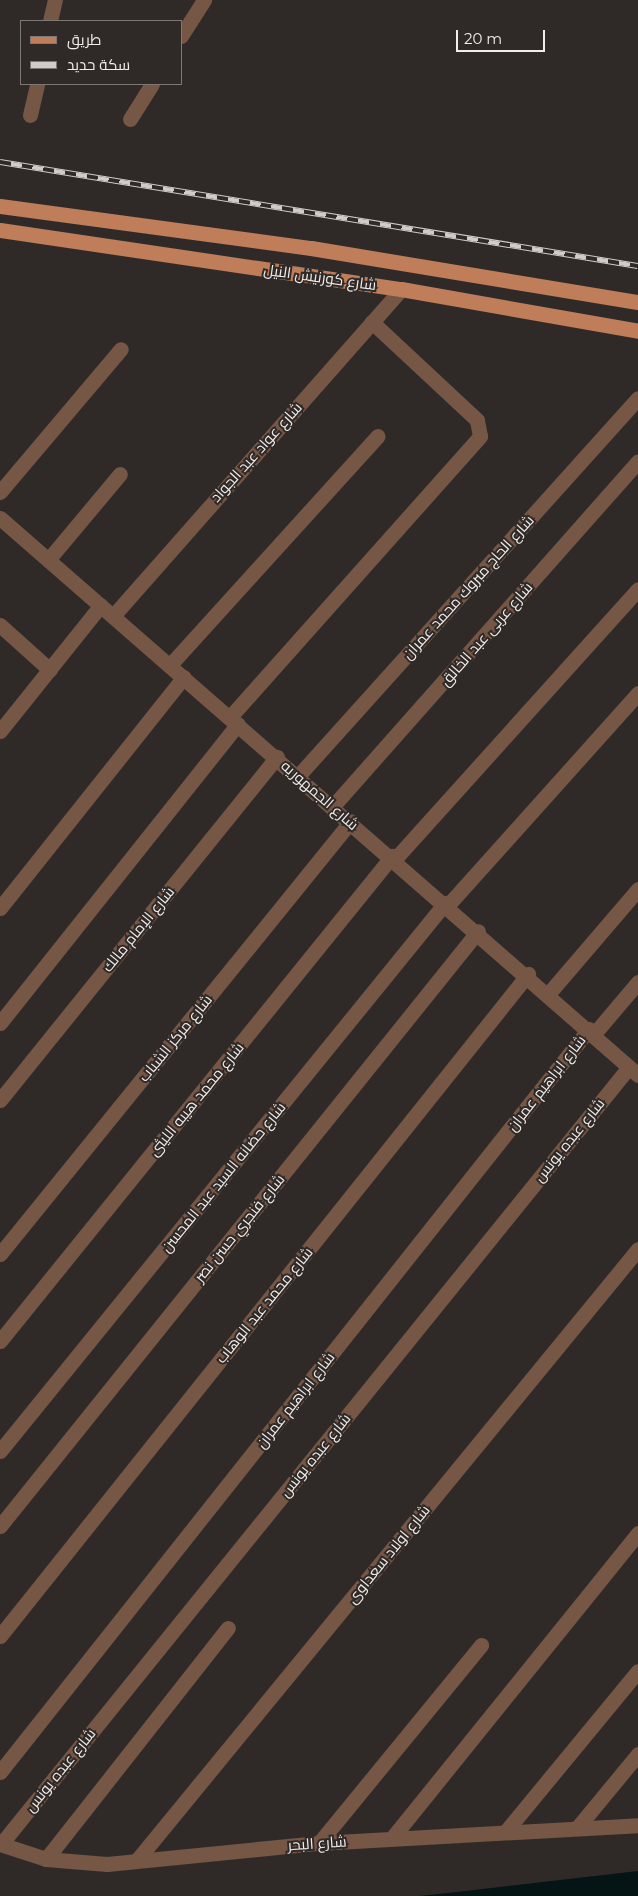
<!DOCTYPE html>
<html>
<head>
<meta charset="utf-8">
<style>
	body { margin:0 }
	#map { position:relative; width:638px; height:1896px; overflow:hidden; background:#2f2a28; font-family:Montserrat,Cairo,sans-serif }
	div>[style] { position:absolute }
	.water>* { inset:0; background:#051516 }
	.minor>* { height:15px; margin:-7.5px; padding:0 7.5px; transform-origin:7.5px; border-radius:7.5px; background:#765644 }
	.primary>* { height:15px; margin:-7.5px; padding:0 7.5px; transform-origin:7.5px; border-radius:7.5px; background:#bf7d59 }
	.rail>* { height:5.5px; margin-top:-2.75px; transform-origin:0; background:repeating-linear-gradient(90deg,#2f2a28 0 11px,#d1ccca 0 22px); box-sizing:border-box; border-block:1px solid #d1ccca }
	span { translate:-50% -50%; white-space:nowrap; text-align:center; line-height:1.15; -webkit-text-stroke:4px #2f2a28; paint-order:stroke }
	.street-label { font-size:15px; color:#f1edeb }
	.legend { position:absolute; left:20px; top:20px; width:162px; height:65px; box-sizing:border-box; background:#2f2a28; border:1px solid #7d7876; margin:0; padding:6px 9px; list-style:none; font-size:15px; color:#f1edeb }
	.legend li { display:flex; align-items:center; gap:10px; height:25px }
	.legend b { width:25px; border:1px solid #7d7876 }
	.scale { position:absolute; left:456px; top:30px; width:89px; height:22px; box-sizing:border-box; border:2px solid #f1edeb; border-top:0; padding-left:6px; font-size:15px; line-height:18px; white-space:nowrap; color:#f1edeb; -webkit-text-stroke:4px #2f2a28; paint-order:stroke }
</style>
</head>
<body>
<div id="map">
	<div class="water">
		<i style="clip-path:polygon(638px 1871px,638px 1896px,419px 1896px,457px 1892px)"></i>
	</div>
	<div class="minor">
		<i style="left:50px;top:21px;width:22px;rotate:-77deg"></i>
		<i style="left:181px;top:36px;width:43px;rotate:-57.4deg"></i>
		<i style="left:30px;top:115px;width:32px;rotate:-77deg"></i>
		<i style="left:130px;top:119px;width:41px;rotate:-57.8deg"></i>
		<i style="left:0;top:492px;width:187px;rotate:-49.8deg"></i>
		<i style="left:0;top:518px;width:847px;rotate:41.12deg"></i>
		<i style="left:48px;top:560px;width:112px;rotate:-50.1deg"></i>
		<i style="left:113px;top:616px;width:436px;rotate:-48.6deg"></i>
		<i style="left:0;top:625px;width:67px;rotate:42deg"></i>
		<i style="left:170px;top:665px;width:309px;rotate:-47.8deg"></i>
		<i style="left:230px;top:717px;width:376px;rotate:-48.3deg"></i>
		<i style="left:480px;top:436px;width:16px;rotate:-101deg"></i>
		<i style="left:477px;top:420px;width:144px;rotate:-137deg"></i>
		<i style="left:0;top:731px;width:161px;rotate:-51.3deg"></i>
		<i style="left:298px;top:776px;width:508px;rotate:-48.03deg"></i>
		<i style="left:333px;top:806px;width:460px;rotate:-48.5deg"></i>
		<i style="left:395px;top:859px;width:363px;rotate:-48deg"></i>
		<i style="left:448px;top:905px;width:285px;rotate:-48.1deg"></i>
		<i style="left:0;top:908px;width:295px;rotate:-51.5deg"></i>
		<i style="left:549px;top:993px;width:137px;rotate:-49.4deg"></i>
		<i style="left:0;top:1023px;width:382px;rotate:-51.5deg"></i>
		<i style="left:594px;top:1034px;width:68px;rotate:-49.8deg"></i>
		<i style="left:0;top:1100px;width:441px;rotate:-51.1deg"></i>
		<i style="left:0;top:1254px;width:557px;rotate:-50.97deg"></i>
		<i style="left:0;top:1341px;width:624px;rotate:-51.05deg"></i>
		<i style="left:0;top:1451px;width:706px;rotate:-50.92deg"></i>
		<i style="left:0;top:1526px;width:763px;rotate:-51.22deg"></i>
		<i style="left:0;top:1636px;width:847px;rotate:-51.42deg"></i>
		<i style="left:0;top:1772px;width:948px;rotate:-51.6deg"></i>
		<i style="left:577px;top:1828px;width:96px;rotate:-50.5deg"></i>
		<i style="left:506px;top:1831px;width:207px;rotate:-50.5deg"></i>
		<i style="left:392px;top:1838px;width:392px;rotate:-51.1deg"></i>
		<i style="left:319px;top:1843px;width:256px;rotate:-50.7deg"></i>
		<i style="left:0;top:1844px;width:48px;rotate:18.1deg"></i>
		<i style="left:46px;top:1859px;width:61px;rotate:4.7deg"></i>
		<i style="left:107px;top:1864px;width:213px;rotate:-5.7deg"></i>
		<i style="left:319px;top:1843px;width:320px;rotate:-3.2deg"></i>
		<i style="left:1px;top:1844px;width:999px;rotate:-51.05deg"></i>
		<i style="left:46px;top:1859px;width:294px;rotate:-51.8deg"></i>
		<i style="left:137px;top:1860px;width:790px;rotate:-50.65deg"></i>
	</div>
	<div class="primary">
		<i style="left:0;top:206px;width:314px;rotate:7.7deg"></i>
		<i style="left:311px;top:248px;width:331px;rotate:9.4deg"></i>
		<i style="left:0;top:230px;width:405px;rotate:8.4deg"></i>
		<i style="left:401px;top:289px;width:241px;rotate:10deg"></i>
	</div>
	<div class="rail">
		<i style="left:0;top:162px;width:646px;rotate:9.26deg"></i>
	</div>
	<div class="street-label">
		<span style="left:320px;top:277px;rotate:8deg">شارع كورنيش النيل</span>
		<span style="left:256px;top:452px;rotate:-48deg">شارع عواد عبد الجواد</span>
		<span style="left:468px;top:587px;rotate:-48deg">شارع الحاج مبروك محمد عمران</span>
		<span style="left:486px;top:634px;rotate:-49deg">شارع عربى عبد الخالق</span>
		<span style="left:320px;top:795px;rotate:41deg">شارع الجمهوريه</span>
		<span style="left:138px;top:929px;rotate:-51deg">شارع الإمام مالك</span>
		<span style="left:175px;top:1038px;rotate:-51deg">شارع مركز الشباب</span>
		<span style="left:546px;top:1083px;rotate:-52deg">شارع ابراهيم عمران</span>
		<span style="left:196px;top:1099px;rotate:-51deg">شارع محمد هيبه الليثى</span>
		<span style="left:569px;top:1140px;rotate:-51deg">شارع عبده يونس</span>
		<span style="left:223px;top:1177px;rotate:-51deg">شارع حضانه السيد عبد المحسن</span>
		<span style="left:239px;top:1228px;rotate:-51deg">شارع فنجري حسن نصر</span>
		<span style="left:264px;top:1305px;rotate:-51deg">شارع محمد عبد الوهاب</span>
		<span style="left:295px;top:1400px;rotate:-52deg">شارع ابراهيم عمران</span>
		<span style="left:315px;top:1455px;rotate:-51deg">شارع عبده يونس</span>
		<span style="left:388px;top:1554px;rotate:-51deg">شارع اولاد سعداوى</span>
		<span style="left:60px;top:1770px;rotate:-51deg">شارع عبده يونس</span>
		<span style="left:317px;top:1843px;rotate:-4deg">شارع البحر</span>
	</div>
	<ul class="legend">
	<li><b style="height:6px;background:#bf7d59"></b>طريق</li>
	<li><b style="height:6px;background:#d1ccca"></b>سكة حديد</li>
	</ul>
	<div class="scale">20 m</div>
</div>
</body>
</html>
